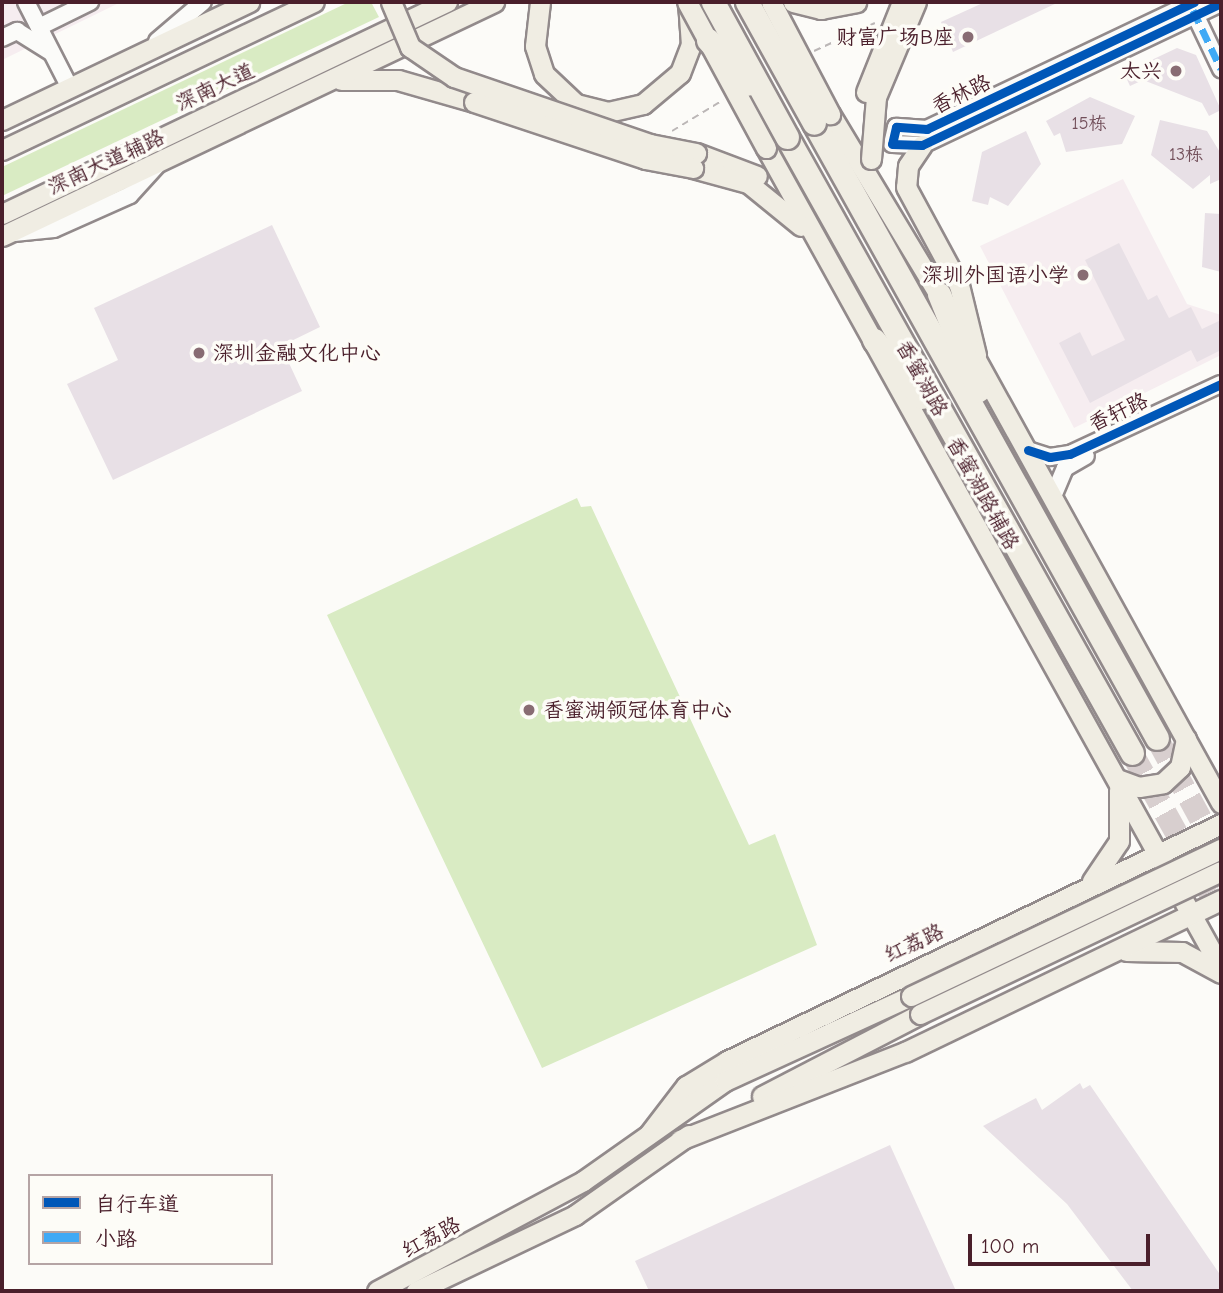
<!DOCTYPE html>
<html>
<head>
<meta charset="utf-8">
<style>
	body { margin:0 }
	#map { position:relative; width:1223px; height:1293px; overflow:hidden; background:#fcfbf8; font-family:"Comic Neue","LXGW WenKai TC",sans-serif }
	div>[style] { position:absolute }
	.built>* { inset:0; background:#f6edf0 }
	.green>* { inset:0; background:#d9ebc3 }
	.building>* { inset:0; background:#e8e0e6 }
	.highway-tunnel>* { height:23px; margin-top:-11.5px; transform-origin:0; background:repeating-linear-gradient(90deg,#d8cfcf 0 23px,transparent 0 34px) }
	.path>* { height:2px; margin-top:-1px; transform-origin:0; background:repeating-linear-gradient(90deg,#bbb6b6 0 7px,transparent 0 12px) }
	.roads { filter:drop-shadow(2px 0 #928a8b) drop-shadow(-2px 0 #928a8b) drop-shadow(0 2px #928a8b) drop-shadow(0 -2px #928a8b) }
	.minor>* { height:16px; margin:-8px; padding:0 8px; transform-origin:8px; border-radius:8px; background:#fbfbf9 }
	.major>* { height:19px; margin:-9.5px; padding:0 9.5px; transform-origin:9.5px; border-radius:9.5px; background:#f0ede3 }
	.highway>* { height:23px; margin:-11.5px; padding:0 11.5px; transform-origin:11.5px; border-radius:11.5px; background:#f0ede3 }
	.bridges { filter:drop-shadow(2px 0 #928a8b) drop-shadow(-2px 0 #928a8b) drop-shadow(0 2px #928a8b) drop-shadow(0 -2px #928a8b) }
	.major-bridge>* { height:19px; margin:-9.5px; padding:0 9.5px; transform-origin:9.5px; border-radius:9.5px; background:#f0ede3 }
	.highway-bridge>* { height:23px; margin:-11.5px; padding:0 11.5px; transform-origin:11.5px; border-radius:11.5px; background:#f0ede3 }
	.quiet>* { height:7px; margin-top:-3.5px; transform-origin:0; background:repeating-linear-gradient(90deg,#3fa9f5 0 14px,transparent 0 21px) }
	.cycleway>* { height:9px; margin:-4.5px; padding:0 4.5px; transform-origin:4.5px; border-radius:4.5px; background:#0057b8 }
	.dots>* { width:19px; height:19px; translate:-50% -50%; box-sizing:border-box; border:4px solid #fdfcf7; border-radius:50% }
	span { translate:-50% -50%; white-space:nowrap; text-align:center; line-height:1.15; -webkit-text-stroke:7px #fdfcf7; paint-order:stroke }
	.number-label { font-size:18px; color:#724f5a }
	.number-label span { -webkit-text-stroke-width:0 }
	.poi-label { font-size:21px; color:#4a1f2b }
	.right { translate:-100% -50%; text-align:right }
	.left { translate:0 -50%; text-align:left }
	.street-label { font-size:21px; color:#4a1f2b }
	.frame { position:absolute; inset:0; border:4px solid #4a1f2b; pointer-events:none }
	.legend { position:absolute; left:28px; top:1174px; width:245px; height:91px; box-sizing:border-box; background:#fdfcf7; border:2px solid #b5a4a5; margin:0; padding:9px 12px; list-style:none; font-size:21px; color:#4a1f2b }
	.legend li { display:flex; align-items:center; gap:14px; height:35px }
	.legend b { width:35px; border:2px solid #b5a4a5 }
	.scale { position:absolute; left:968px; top:1234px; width:182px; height:32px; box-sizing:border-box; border:4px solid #4a1f2b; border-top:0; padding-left:9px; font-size:21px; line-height:24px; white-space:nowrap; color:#4a1f2b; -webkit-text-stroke:5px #fdfcf7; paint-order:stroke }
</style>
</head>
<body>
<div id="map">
	<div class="built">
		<i style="clip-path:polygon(2px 2px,121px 2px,2px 60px)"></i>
		<i style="clip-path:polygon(1123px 179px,1187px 304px,1221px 315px,1221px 355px,1074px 428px,980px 246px)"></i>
	</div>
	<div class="green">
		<i style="clip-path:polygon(349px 2px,371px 2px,379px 17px,2px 196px,2px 167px)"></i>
		<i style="clip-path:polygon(577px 498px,581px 507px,591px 506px,749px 845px,775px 834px,817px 945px,542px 1068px,327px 615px)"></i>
	</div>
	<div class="building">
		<i style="clip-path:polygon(985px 2px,1059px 2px,953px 52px,941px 22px)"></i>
		<i style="clip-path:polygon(1177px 48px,1196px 55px,1221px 110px,1209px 116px,1202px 103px,1143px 80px,1130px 86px,1124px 73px)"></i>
		<i style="clip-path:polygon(1090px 97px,1135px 116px,1122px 144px,1066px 152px,1060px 133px,1054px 136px,1046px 121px)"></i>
		<i style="clip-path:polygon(1160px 120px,1207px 131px,1221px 154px,1221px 179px,1210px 184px,1210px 175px,1193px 189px,1151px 155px)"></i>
		<i style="clip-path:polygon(1026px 131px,1041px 164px,1008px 206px,990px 197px,988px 205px,972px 201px,982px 152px)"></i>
		<i style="clip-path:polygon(1205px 213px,1221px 214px,1221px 272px,1202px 267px)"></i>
		<i style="clip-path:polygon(272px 225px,320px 327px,281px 346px,302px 391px,113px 480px,67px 384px,118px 360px,94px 308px)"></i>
		<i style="clip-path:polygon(1119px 243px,1148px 300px,1157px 295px,1169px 318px,1191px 307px,1202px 329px,1221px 320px,1221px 350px,1197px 362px,1191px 350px,1090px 403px,1059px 343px,1080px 332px,1092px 356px,1125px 340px,1085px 260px)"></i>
		<i style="clip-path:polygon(1080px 1083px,1083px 1089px,1090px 1085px,1221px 1276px,1221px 1291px,1133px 1291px,1067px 1204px,983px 1126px,1036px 1098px,1042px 1110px)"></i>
		<i style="clip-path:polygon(890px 1145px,956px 1291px,649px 1291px,635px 1261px)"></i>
	</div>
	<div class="highway-tunnel">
		<i style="left:1157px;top:738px;width:134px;rotate:61.5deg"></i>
		<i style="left:1132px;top:753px;width:182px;rotate:60.8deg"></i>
	</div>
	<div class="path">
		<i style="left:814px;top:51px;width:67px;rotate:-24.7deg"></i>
		<i style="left:672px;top:131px;width:60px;rotate:-31.3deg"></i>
	</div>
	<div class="roads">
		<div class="minor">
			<i style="left:26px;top:2px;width:97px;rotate:62.9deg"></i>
			<i style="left:1194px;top:2px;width:296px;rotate:154.6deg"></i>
			<i style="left:927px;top:129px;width:31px;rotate:-176deg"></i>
			<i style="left:896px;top:127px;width:17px;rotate:103deg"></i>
			<i style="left:892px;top:144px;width:30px;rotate:2deg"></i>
			<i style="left:922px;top:145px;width:331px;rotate:-25.4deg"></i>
			<i style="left:1192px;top:8px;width:68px;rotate:64.6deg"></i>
			<i style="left:39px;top:27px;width:57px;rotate:-26.1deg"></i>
			<i style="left:2px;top:38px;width:17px;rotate:-25deg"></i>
			<i style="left:17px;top:31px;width:40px;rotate:32deg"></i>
			<i style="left:157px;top:41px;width:60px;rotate:-40.3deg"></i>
			<i style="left:14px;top:233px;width:40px;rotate:-5.7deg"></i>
			<i style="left:54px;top:229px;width:83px;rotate:-24.1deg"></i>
			<i style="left:130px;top:195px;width:43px;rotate:-47.8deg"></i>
			<i style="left:1028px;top:450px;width:23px;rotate:18deg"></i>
			<i style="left:1050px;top:457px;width:20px;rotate:-9deg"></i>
			<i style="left:1070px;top:454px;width:166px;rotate:-24.9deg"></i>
			<i style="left:1054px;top:494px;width:28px;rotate:-67deg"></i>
			<i style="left:1065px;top:468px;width:24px;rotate:-30deg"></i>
		</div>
		<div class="major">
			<i style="left:540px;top:2px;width:44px;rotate:96.5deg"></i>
			<i style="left:535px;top:46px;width:29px;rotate:72deg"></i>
			<i style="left:544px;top:74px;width:44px;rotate:43.2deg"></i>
			<i style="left:576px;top:104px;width:33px;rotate:14deg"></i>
			<i style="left:608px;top:112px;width:36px;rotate:-13deg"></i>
			<i style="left:643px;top:104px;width:48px;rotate:-40deg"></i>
			<i style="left:680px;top:73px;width:30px;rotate:-69deg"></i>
			<i style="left:691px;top:45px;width:39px;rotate:-94deg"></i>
			<i style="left:341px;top:80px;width:57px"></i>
			<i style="left:398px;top:80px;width:79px;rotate:16.1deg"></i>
			<i style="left:830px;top:114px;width:224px;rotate:58.9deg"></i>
			<i style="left:2px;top:120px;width:274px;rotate:-25.5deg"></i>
			<i style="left:922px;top:145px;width:25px;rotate:124deg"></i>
			<i style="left:908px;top:166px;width:21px;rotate:95deg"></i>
			<i style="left:906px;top:187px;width:111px;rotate:61.6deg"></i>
			<i style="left:959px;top:285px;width:72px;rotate:76.3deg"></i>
			<i style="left:766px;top:148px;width:938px;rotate:60.98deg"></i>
			<i style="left:2px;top:150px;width:345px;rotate:-25.4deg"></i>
			<i style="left:696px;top:153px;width:65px;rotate:20.7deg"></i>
			<i style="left:693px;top:168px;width:57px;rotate:15.3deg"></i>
			<i style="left:748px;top:183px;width:68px;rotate:39.1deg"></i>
			<i style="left:2px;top:214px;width:493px;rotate:-25.5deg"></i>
			<i style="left:2px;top:236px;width:545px;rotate:-25.44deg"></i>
			<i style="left:968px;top:345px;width:523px;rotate:61.08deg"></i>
			<i style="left:1117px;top:779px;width:23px;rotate:20deg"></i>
			<i style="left:1139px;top:787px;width:24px;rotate:-9deg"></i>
			<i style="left:1163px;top:783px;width:23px;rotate:-43deg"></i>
			<i style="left:1180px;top:767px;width:29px;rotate:-78deg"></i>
			<i style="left:1092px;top:881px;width:48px;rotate:-56deg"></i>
			<i style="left:1119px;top:841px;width:51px;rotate:-90deg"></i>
			<i style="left:1126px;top:951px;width:56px;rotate:1deg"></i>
			<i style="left:1182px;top:952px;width:44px;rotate:28.3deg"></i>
			<i style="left:762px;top:1096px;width:178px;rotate:-27.4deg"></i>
			<i style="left:649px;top:1134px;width:61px;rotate:-52.4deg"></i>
			<i style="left:686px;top:1086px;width:48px;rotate:-31.4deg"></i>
			<i style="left:727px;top:1061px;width:548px;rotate:-25.63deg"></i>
			<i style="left:680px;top:1140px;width:242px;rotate:-21.4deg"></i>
			<i style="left:905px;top:1052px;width:351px;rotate:-25.7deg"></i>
			<i style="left:377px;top:1291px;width:234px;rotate:-28.1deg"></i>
			<i style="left:583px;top:1181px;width:174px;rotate:-35.2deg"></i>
			<i style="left:725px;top:1081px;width:205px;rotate:-24.6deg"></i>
			<i style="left:416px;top:1291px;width:176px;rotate:-25.5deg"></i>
			<i style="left:575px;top:1215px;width:139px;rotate:-35.1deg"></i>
		</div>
		<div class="highway">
			<i style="left:814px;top:123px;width:704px;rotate:60.85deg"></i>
			<i style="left:787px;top:137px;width:706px;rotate:60.75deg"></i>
			<i style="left:939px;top:294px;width:104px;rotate:67.9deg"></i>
			<i style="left:874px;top:340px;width:74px;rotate:50.5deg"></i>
		</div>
	</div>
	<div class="bridges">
		<div class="major-bridge">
			<i style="left:391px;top:2px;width:49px;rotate:67.1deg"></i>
			<i style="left:410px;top:47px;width:53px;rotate:34.3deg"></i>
			<i style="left:454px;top:77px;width:207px;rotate:18.9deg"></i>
			<i style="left:650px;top:144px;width:47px;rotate:11.1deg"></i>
			<i style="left:687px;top:2px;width:166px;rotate:61.6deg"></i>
			<i style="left:771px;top:2px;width:127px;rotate:62.2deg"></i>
			<i style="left:793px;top:2px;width:29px;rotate:14deg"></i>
			<i style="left:821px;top:9px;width:36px;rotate:-11deg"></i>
			<i style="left:866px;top:92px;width:97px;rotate:-68.2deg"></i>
			<i style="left:474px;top:102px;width:180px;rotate:18.4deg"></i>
			<i style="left:645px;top:159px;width:49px;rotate:10.6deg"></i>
			<i style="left:871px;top:159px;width:62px;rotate:-85.4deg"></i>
			<i style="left:876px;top:97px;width:103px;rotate:-67.2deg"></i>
			<i style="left:911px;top:996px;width:343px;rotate:-25.4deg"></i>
			<i style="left:920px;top:1014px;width:333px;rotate:-25.4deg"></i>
		</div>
		<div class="highway-bridge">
			<i style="left:713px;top:2px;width:154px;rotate:61.3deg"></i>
			<i style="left:747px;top:2px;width:138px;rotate:61deg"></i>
			<i style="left:708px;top:40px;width:59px;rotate:47.7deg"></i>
		</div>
	</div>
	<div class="quiet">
		<i style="left:1193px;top:10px;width:65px;rotate:64.6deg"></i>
	</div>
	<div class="cycleway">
		<i style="left:1194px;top:2px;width:296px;rotate:154.6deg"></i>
		<i style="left:927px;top:129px;width:31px;rotate:-176deg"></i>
		<i style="left:896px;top:127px;width:17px;rotate:103deg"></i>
		<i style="left:892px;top:144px;width:30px;rotate:2deg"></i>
		<i style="left:922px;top:145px;width:331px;rotate:-25.4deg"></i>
		<i style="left:1028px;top:450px;width:23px;rotate:18deg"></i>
		<i style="left:1050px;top:457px;width:20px;rotate:-9deg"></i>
		<i style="left:1070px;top:454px;width:166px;rotate:-24.9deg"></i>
	</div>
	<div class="dots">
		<i style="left:968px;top:37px;background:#886c73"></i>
		<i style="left:1176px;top:71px;background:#886c73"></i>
		<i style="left:1083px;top:275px;background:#886c73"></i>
		<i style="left:199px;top:353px;background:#886c73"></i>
		<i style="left:529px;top:710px;background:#886c73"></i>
	</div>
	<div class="number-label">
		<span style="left:1089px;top:124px">15栋</span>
		<span style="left:1186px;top:155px">13栋</span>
	</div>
	<div class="poi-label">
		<span class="right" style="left:954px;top:37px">财富广场B座</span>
		<span class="right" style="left:1162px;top:71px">太兴</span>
		<span class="right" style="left:1069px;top:275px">深圳外国语小学</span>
		<span class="left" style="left:213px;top:353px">深圳金融文化中心</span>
		<span class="left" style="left:543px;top:710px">香蜜湖领冠体育中心</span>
	</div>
	<div class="street-label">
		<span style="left:215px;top:87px;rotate:-25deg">深南大道</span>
		<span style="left:961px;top:94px;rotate:-26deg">香林路</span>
		<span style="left:106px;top:162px;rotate:-25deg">深南大道辅路</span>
		<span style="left:922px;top:378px;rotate:61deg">香蜜湖路</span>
		<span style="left:1118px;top:412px;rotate:-25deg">香轩路</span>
		<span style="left:983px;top:493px;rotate:61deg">香蜜湖路辅路</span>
		<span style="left:914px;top:943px;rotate:-25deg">红荔路</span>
		<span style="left:431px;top:1237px;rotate:-28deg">红荔路</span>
	</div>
	<div class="frame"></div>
	<ul class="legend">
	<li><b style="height:9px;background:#0057b8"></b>自行车道</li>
	<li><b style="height:9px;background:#3fa9f5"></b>小路</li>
	</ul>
	<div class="scale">100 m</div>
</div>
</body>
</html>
